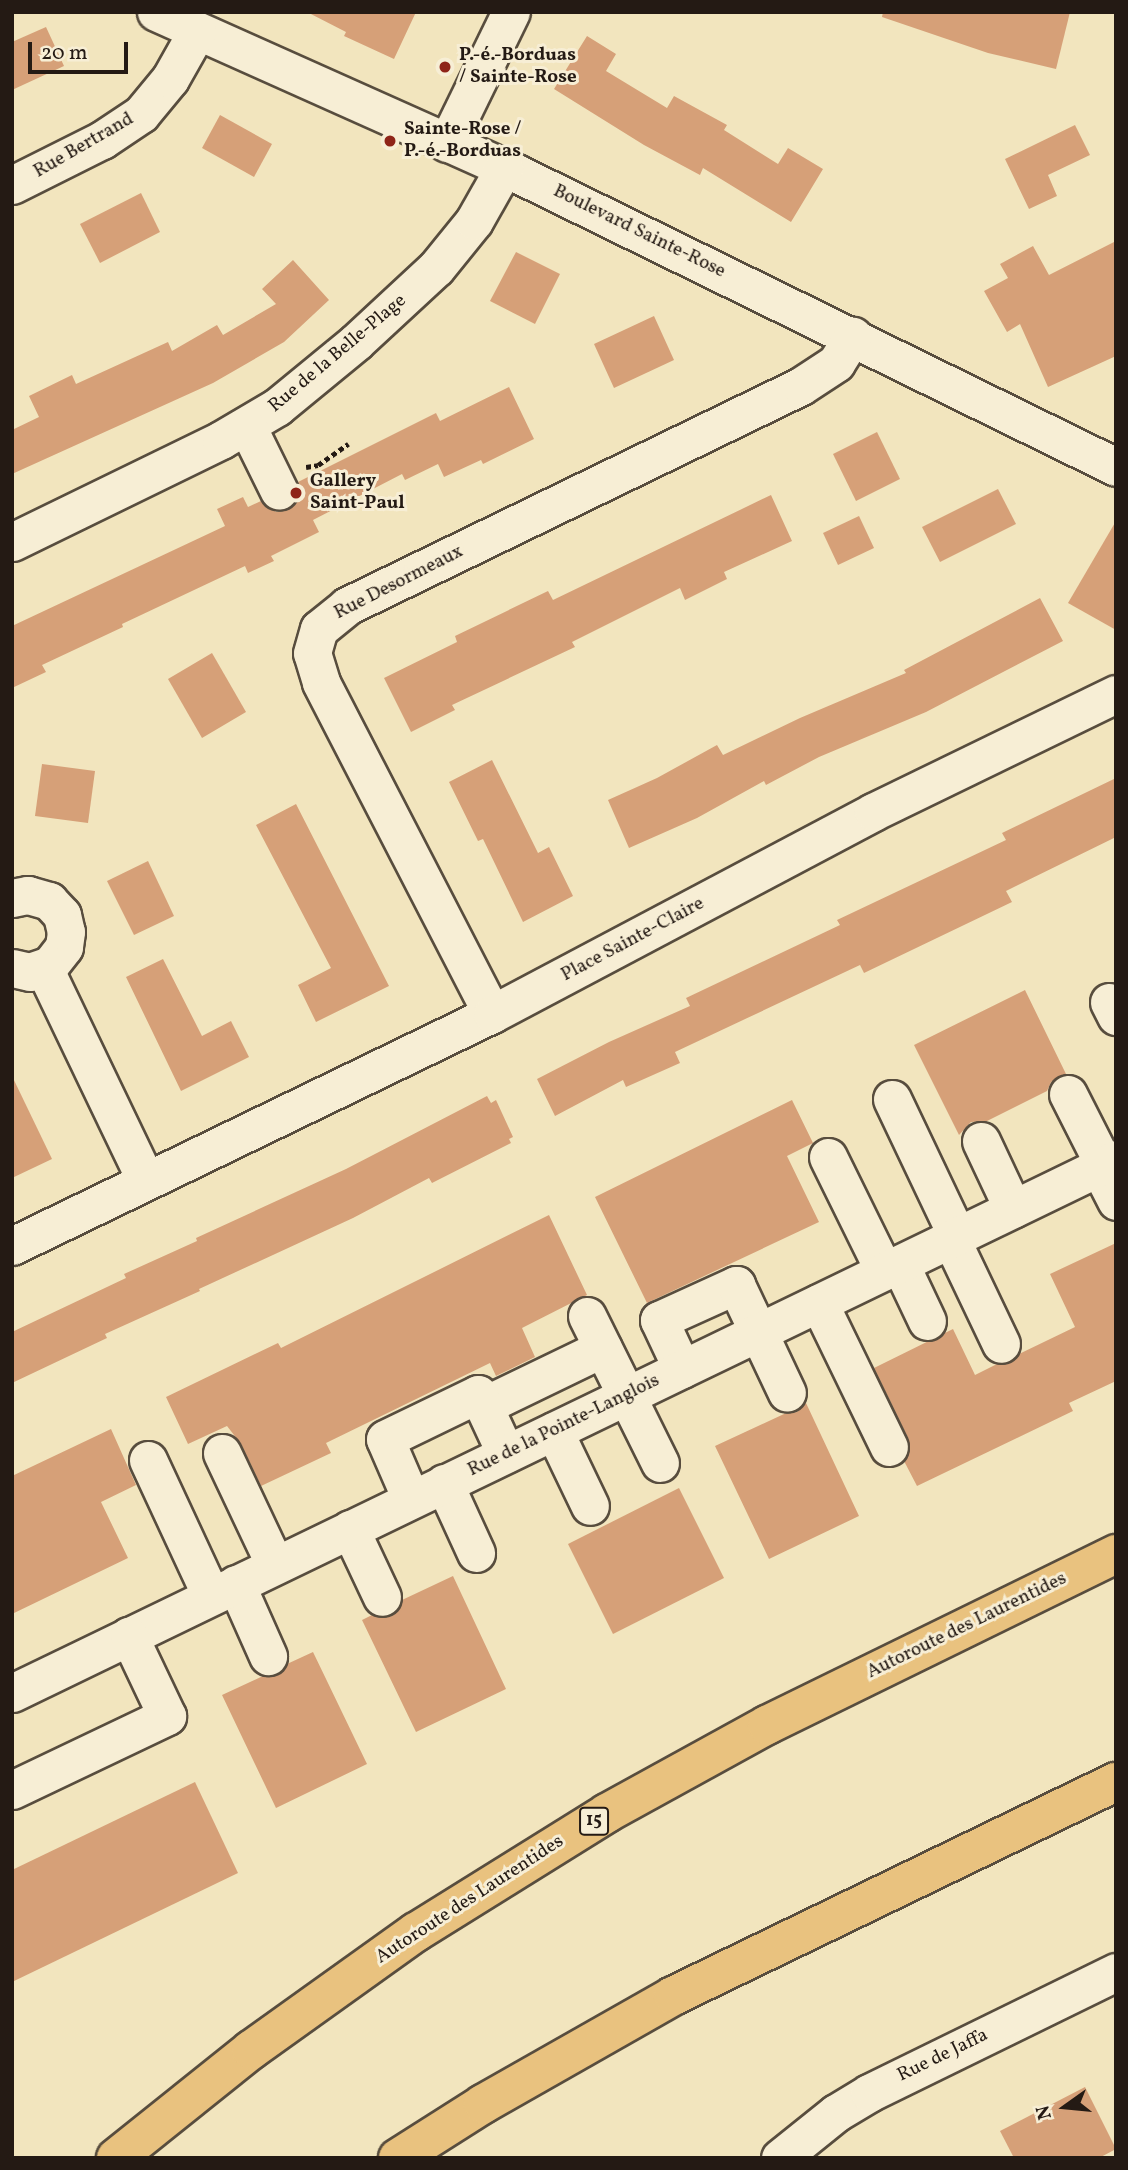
<!DOCTYPE html>
<html>
<head>
<meta charset="utf-8">
<style>
	body { margin:0 }
	#map { position:relative; width:1128px; height:2170px; overflow:hidden; background:#f2e5be; font-family:Vollkorn,serif }
	div>[style] { position:absolute }
	.building>* { inset:0; background:#d6a078 }
	.path>* { height:4.5px; margin-top:-2.25px; transform-origin:0; background:repeating-linear-gradient(90deg,#241a14 0 5px,transparent 0 8.5px) }
	.roads { filter:drop-shadow(2px 0 #584d3e) drop-shadow(-2px 0 #584d3e) drop-shadow(0 2px #584d3e) drop-shadow(0 -2px #584d3e) }
	.minor>* { height:37px; margin:-18.5px; padding:0 18.5px; transform-origin:18.5px; border-radius:18.5px; background:#f7eed5 }
	.highway>* { height:38px; margin:-19px; padding:0 19px; transform-origin:19px; border-radius:19px; background:#e9c27f }
	.dots>* { width:19px; height:19px; translate:-50% -50%; box-sizing:border-box; border:4px solid #f7eed5; border-radius:50% }
	span { translate:-50% -50%; white-space:nowrap; text-align:center; line-height:1.15; -webkit-text-stroke:6px #f7eed5; paint-order:stroke }
	.shield-label span { padding:2px 5px; background:#f7eed5; border:2px solid; border-radius:5px; -webkit-text-stroke-width:0 }
	.shield-label { font-size:18px; color:#241a14; font-weight:700 }
	.poi-label { font-size:19px; color:#241a14; font-weight:700 }
	.left { translate:0 -50%; text-align:left }
	.street-label { font-size:19px; color:#241a14 }
	.frame { position:absolute; inset:0; border:14px solid #241a14; pointer-events:none }
	.north { position:absolute; left:1030px; top:2072px; width:70px; height:70px; -webkit-text-stroke:5px #f7eed5; paint-order:stroke; rotate:255deg; font-size:19px; font-weight:700; line-height:28px; text-align:center; color:#241a14 }
	.north::after { content:''; display:block; margin:auto; width:24px; height:32px; background:#241a14; clip-path:polygon(50% 0,100% 100%,50% 72%,0 100%) }
	.scale { position:absolute; left:28px; top:42px; width:100px; height:32px; box-sizing:border-box; border:4px solid #241a14; border-top:0; padding-left:9px; font-size:21px; line-height:24px; white-space:nowrap; color:#241a14; -webkit-text-stroke:5px #f7eed5; paint-order:stroke }
</style>
</head>
<body>
<div id="map">
	<div class="building">
		<i style="clip-path:polygon(307px 12px,416px 12px,394px 59px,344px 36px,346px 32px)"></i>
		<i style="clip-path:polygon(883px 12px,1070px 12px,1056px 69px,988px 53px,882px 17px)"></i>
		<i style="clip-path:polygon(46px 27px,64px 66px,12px 90px,12px 42px)"></i>
		<i style="clip-path:polygon(587px 36px,616px 54px,606px 71px,667px 108px,674px 96px,727px 125px,724px 130px,778px 164px,788px 148px,823px 169px,791px 222px,703px 168px,700px 175px,644px 145px,554px 89px)"></i>
		<i style="clip-path:polygon(220px 115px,272px 144px,254px 177px,202px 148px)"></i>
		<i style="clip-path:polygon(1075px 125px,1090px 155px,1048px 175px,1057px 196px,1029px 209px,1005px 159px)"></i>
		<i style="clip-path:polygon(141px 193px,160px 232px,100px 263px,80px 224px)"></i>
		<i style="clip-path:polygon(1116px 241px,1116px 356px,1048px 387px,1020px 324px,1007px 332px,984px 291px,1008px 278px,1000px 264px,1033px 246px,1049px 275px)"></i>
		<i style="clip-path:polygon(516px 252px,560px 274px,535px 324px,490px 301px)"></i>
		<i style="clip-path:polygon(293px 260px,329px 300px,284px 342px,213px 383px,12px 474px,12px 430px,39px 417px,29px 396px,72px 375px,76px 384px,168px 342px,172px 351px,217px 325px,223px 335px,276px 304px,262px 289px)"></i>
		<i style="clip-path:polygon(654px 316px,674px 360px,614px 388px,594px 344px)"></i>
		<i style="clip-path:polygon(509px 387px,534px 439px,483px 464px,481px 460px,444px 477px,438px 464px,405px 480px,402px 474px,313px 520px,319px 532px,271px 556px,274px 561px,248px 573px,245px 566px,122px 624px,123px 627px,42px 665px,46px 672px,12px 688px,12px 626px,225px 526px,217px 509px,243px 497px,248px 507px,261px 501px,267px 508px,277px 512px,288px 510px,297px 502px,300px 492px,298px 482px,436px 413px,440px 421px)"></i>
		<i style="clip-path:polygon(877px 432px,900px 479px,856px 501px,833px 454px)"></i>
		<i style="clip-path:polygon(998px 489px,1016px 524px,940px 562px,922px 527px)"></i>
		<i style="clip-path:polygon(771px 495px,792px 541px,724px 572px,727px 579px,685px 600px,680px 588px,572px 642px,575px 647px,452px 705px,455px 710px,411px 732px,384px 678px,457px 642px,455px 636px,548px 591px,553px 600px)"></i>
		<i style="clip-path:polygon(859px 516px,874px 548px,838px 565px,823px 533px)"></i>
		<i style="clip-path:polygon(1116px 521px,1116px 630px,1068px 603px)"></i>
		<i style="clip-path:polygon(1040px 598px,1063px 641px,926px 712px,819px 757px,766px 785px,764px 781px,697px 818px,629px 848px,608px 800px,657px 778px,717px 745px,723px 755px,800px 718px,906px 673px,904px 670px)"></i>
		<i style="clip-path:polygon(212px 653px,246px 712px,202px 738px,168px 679px)"></i>
		<i style="clip-path:polygon(492px 760px,538px 853px,549px 847px,573px 896px,523px 922px,483px 839px,478px 841px,449px 782px)"></i>
		<i style="clip-path:polygon(42px 764px,95px 771px,88px 823px,35px 816px)"></i>
		<i style="clip-path:polygon(1116px 778px,1116px 837px,1006px 891px,1012px 902px,864px 973px,860px 965px,675px 1052px,680px 1063px,626px 1087px,623px 1080px,555px 1116px,537px 1079px,609px 1042px,690px 1006px,686px 998px,840px 925px,837px 920px,1006px 840px,1002px 833px)"></i>
		<i style="clip-path:polygon(296px 804px,389px 986px,316px 1022px,298px 985px,331px 968px,256px 825px)"></i>
		<i style="clip-path:polygon(148px 861px,174px 916px,134px 935px,107px 881px)"></i>
		<i style="clip-path:polygon(163px 959px,202px 1036px,231px 1021px,249px 1057px,181px 1091px,126px 977px)"></i>
		<i style="clip-path:polygon(1025px 990px,1066px 1074px,1051px 1082px,1047px 1091px,987px 1121px,971px 1122px,959px 1135px,914px 1045px)"></i>
		<i style="clip-path:polygon(12px 1076px,52px 1159px,12px 1178px)"></i>
		<i style="clip-path:polygon(487px 1096px,491px 1103px,496px 1100px,513px 1137px,509px 1139px,511px 1143px,432px 1183px,429px 1178px,353px 1218px,199px 1289px,200px 1291px,105px 1334px,107px 1338px,12px 1383px,12px 1332px,126px 1278px,124px 1274px,197px 1241px,196px 1238px,346px 1169px)"></i>
		<i style="clip-path:polygon(792px 1100px,813px 1143px,787px 1156px,819px 1222px,647px 1303px,595px 1197px)"></i>
		<i style="clip-path:polygon(549px 1215px,587px 1295px,522px 1328px,535px 1357px,496px 1376px,490px 1363px,326px 1443px,331px 1453px,261px 1486px,241px 1444px,227px 1426px,188px 1444px,166px 1397px,278px 1343px,281px 1348px)"></i>
		<i style="clip-path:polygon(1116px 1243px,1116px 1381px,1069px 1403px,1073px 1411px,917px 1486px,904px 1461px,910px 1449px,908px 1438px,874px 1368px,953px 1329px,975px 1375px,997px 1364px,1011px 1363px,1019px 1354px,1075px 1327px,1050px 1274px)"></i>
		<i style="clip-path:polygon(806px 1403px,859px 1516px,769px 1559px,715px 1446px,784px 1414px,797px 1412px)"></i>
		<i style="clip-path:polygon(111px 1429px,136px 1485px,101px 1502px,128px 1558px,12px 1614px,12px 1476px)"></i>
		<i style="clip-path:polygon(679px 1488px,724px 1578px,613px 1634px,568px 1544px)"></i>
		<i style="clip-path:polygon(453px 1576px,506px 1689px,416px 1732px,362px 1620px,372px 1615px,381px 1618px,392px 1616px,402px 1600px)"></i>
		<i style="clip-path:polygon(313px 1652px,367px 1764px,276px 1808px,222px 1695px,263px 1676px,277px 1675px,287px 1664px)"></i>
		<i style="clip-path:polygon(195px 1782px,238px 1873px,12px 1982px,12px 1870px)"></i>
		<i style="clip-path:polygon(1085px 2087px,1116px 2149px,1099px 2158px,1014px 2158px,1000px 2131px)"></i>
	</div>
	<div class="path">
		<i style="left:306px;top:467px;width:12px;rotate:-9deg"></i>
		<i style="left:318px;top:465px;width:37px;rotate:-35deg"></i>
	</div>
	<div class="roads">
		<div class="minor">
			<i style="left:156px;top:12px;width:394px;rotate:24.1deg"></i>
			<i style="left:516px;top:173px;width:668px;rotate:26.1deg"></i>
			<i style="left:447px;top:143px;width:146px;rotate:-64deg"></i>
			<i style="left:12px;top:185px;width:101px;rotate:-26.6deg"></i>
			<i style="left:102px;top:140px;width:47px;rotate:-33.7deg"></i>
			<i style="left:141px;top:114px;width:45px;rotate:-50.4deg"></i>
			<i style="left:170px;top:79px;width:55px;rotate:-60.6deg"></i>
			<i style="left:247px;top:426px;width:72px;rotate:63.8deg"></i>
			<i style="left:12px;top:542px;width:233px;rotate:-26deg"></i>
			<i style="left:221px;top:440px;width:65px;rotate:-30.5deg"></i>
			<i style="left:277px;top:407px;width:102px;rotate:-39.4deg"></i>
			<i style="left:356px;top:342px;width:109px;rotate:-42.8deg"></i>
			<i style="left:436px;top:268px;width:60px;rotate:-51deg"></i>
			<i style="left:474px;top:221px;width:61px;rotate:-60.5deg"></i>
			<i style="left:12px;top:898px;width:16px;rotate:-11deg"></i>
			<i style="left:28px;top:895px;width:22px;rotate:16deg"></i>
			<i style="left:49px;top:901px;width:19px;rotate:47deg"></i>
			<i style="left:62px;top:915px;width:17px;rotate:77deg"></i>
			<i style="left:66px;top:932px;width:15px;rotate:98deg"></i>
			<i style="left:64px;top:947px;width:23px;rotate:128deg"></i>
			<i style="left:50px;top:965px;width:21px;rotate:161deg"></i>
			<i style="left:30px;top:972px;width:18px;rotate:-167deg"></i>
			<i style="left:44px;top:968px;width:236px;rotate:64.4deg"></i>
			<i style="left:1109px;top:1002px;width:16px;rotate:63deg"></i>
			<i style="left:492px;top:1014px;width:373px;rotate:-117.3deg"></i>
			<i style="left:321px;top:682px;width:30px;rotate:-107deg"></i>
			<i style="left:312px;top:653px;width:25px;rotate:-74deg"></i>
			<i style="left:319px;top:629px;width:36px;rotate:-39deg"></i>
			<i style="left:347px;top:606px;width:504px;rotate:-25.85deg"></i>
			<i style="left:801px;top:386px;width:42px;rotate:-33.3deg"></i>
			<i style="left:836px;top:363px;width:32px;rotate:-58deg"></i>
			<i style="left:1068px;top:1094px;width:80px;rotate:63.1deg"></i>
			<i style="left:892px;top:1099px;width:152px;rotate:64.6deg"></i>
			<i style="left:981px;top:1141px;width:75px;rotate:64.8deg"></i>
			<i style="left:828px;top:1157px;width:127px;rotate:63.8deg"></i>
			<i style="left:1099px;top:1167px;width:38px;rotate:63deg"></i>
			<i style="left:951px;top:1239px;width:116px;rotate:64.5deg"></i>
			<i style="left:12px;top:1246px;width:533px;rotate:-25.8deg"></i>
			<i style="left:492px;top:1014px;width:431px;rotate:-27.9deg"></i>
			<i style="left:873px;top:812px;width:270px;rotate:-25.9deg"></i>
			<i style="left:900px;top:1264px;width:63px;rotate:64.7deg"></i>
			<i style="left:819px;top:1303px;width:160px;rotate:64.1deg"></i>
			<i style="left:587px;top:1316px;width:164px;rotate:63.6deg"></i>
			<i style="left:682px;top:1369px;width:54px;rotate:-115.1deg"></i>
			<i style="left:659px;top:1320px;width:85px;rotate:-24.4deg"></i>
			<i style="left:736px;top:1285px;width:119px;rotate:64.7deg"></i>
			<i style="left:483px;top:1406px;width:133px;rotate:-25.8deg"></i>
			<i style="left:554px;top:1431px;width:83px;rotate:64.4deg"></i>
			<i style="left:222px;top:1453px;width:124px;rotate:64.7deg"></i>
			<i style="left:148px;top:1460px;width:150px;rotate:65.1deg"></i>
			<i style="left:444px;top:1483px;width:77px;rotate:65.4deg"></i>
			<i style="left:411px;top:1499px;width:65px;rotate:-113.4deg"></i>
			<i style="left:385px;top:1439px;width:103px;rotate:-25.8deg"></i>
			<i style="left:478px;top:1394px;width:66px;rotate:65deg"></i>
			<i style="left:350px;top:1529px;width:75px;rotate:64.8deg"></i>
			<i style="left:236px;top:1584px;width:79px;rotate:66deg"></i>
			<i style="left:12px;top:1693px;width:1226px;rotate:-25.81deg"></i>
			<i style="left:12px;top:1790px;width:172px;rotate:-25.5deg"></i>
			<i style="left:167px;top:1716px;width:89px;rotate:-115.4deg"></i>
			<i style="left:780px;top:2158px;width:72px;rotate:-38.8deg"></i>
			<i style="left:836px;top:2113px;width:39px;rotate:-31deg"></i>
			<i style="left:869px;top:2093px;width:275px;rotate:-26.1deg"></i>
		</div>
		<div class="highway">
			<i style="left:116px;top:2158px;width:173px;rotate:-38.7deg"></i>
			<i style="left:251px;top:2050px;width:203px;rotate:-35.6deg"></i>
			<i style="left:416px;top:1932px;width:225px;rotate:-31.9deg"></i>
			<i style="left:607px;top:1813px;width:183px;rotate:-28.8deg"></i>
			<i style="left:767px;top:1725px;width:389px;rotate:-26.1deg"></i>
			<i style="left:398px;top:2158px;width:101px;rotate:-32.4deg"></i>
			<i style="left:483px;top:2104px;width:219px;rotate:-29.6deg"></i>
			<i style="left:673px;top:1996px;width:492px;rotate:-25.8deg"></i>
		</div>
	</div>
	<div class="dots">
		<i style="left:445px;top:67px;background:#8f2418"></i>
		<i style="left:390px;top:141px;background:#8f2418"></i>
		<i style="left:296px;top:493px;background:#8f2418"></i>
	</div>
	<div class="shield-label">
		<span style="left:594px;top:1821px">15</span>
	</div>
	<div class="poi-label">
		<span class="left" style="left:459px;top:67px">P.-é.-Borduas<br>/ Sainte-Rose</span>
		<span class="left" style="left:404px;top:141px">Sainte-Rose /<br>P.-é.-Borduas</span>
		<span class="left" style="left:310px;top:493px">Gallery<br>Saint-Paul</span>
	</div>
	<div class="street-label">
		<span style="left:84px;top:146px;rotate:-30deg">Rue Bertrand</span>
		<span style="left:639px;top:232px;rotate:26deg">Boulevard Sainte-Rose</span>
		<span style="left:338px;top:354px;rotate:-40deg">Rue de la Belle-Plage</span>
		<span style="left:399px;top:583px;rotate:-27deg">Rue Desormeaux</span>
		<span style="left:633px;top:940px;rotate:-28deg">Place Sainte-Claire</span>
		<span style="left:564px;top:1426px;rotate:-26deg">Rue de la Pointe-Langlois</span>
		<span style="left:967px;top:1626px;rotate:-26deg">Autoroute des Laurentides</span>
		<span style="left:470px;top:1900px;rotate:-33deg">Autoroute des Laurentides</span>
		<span style="left:943px;top:2056px;rotate:-26deg">Rue de Jaffa</span>
	</div>
	<div class="frame"></div>
	<div class="north">N</div>
	<div class="scale">20 m</div>
</div>
</body>
</html>
